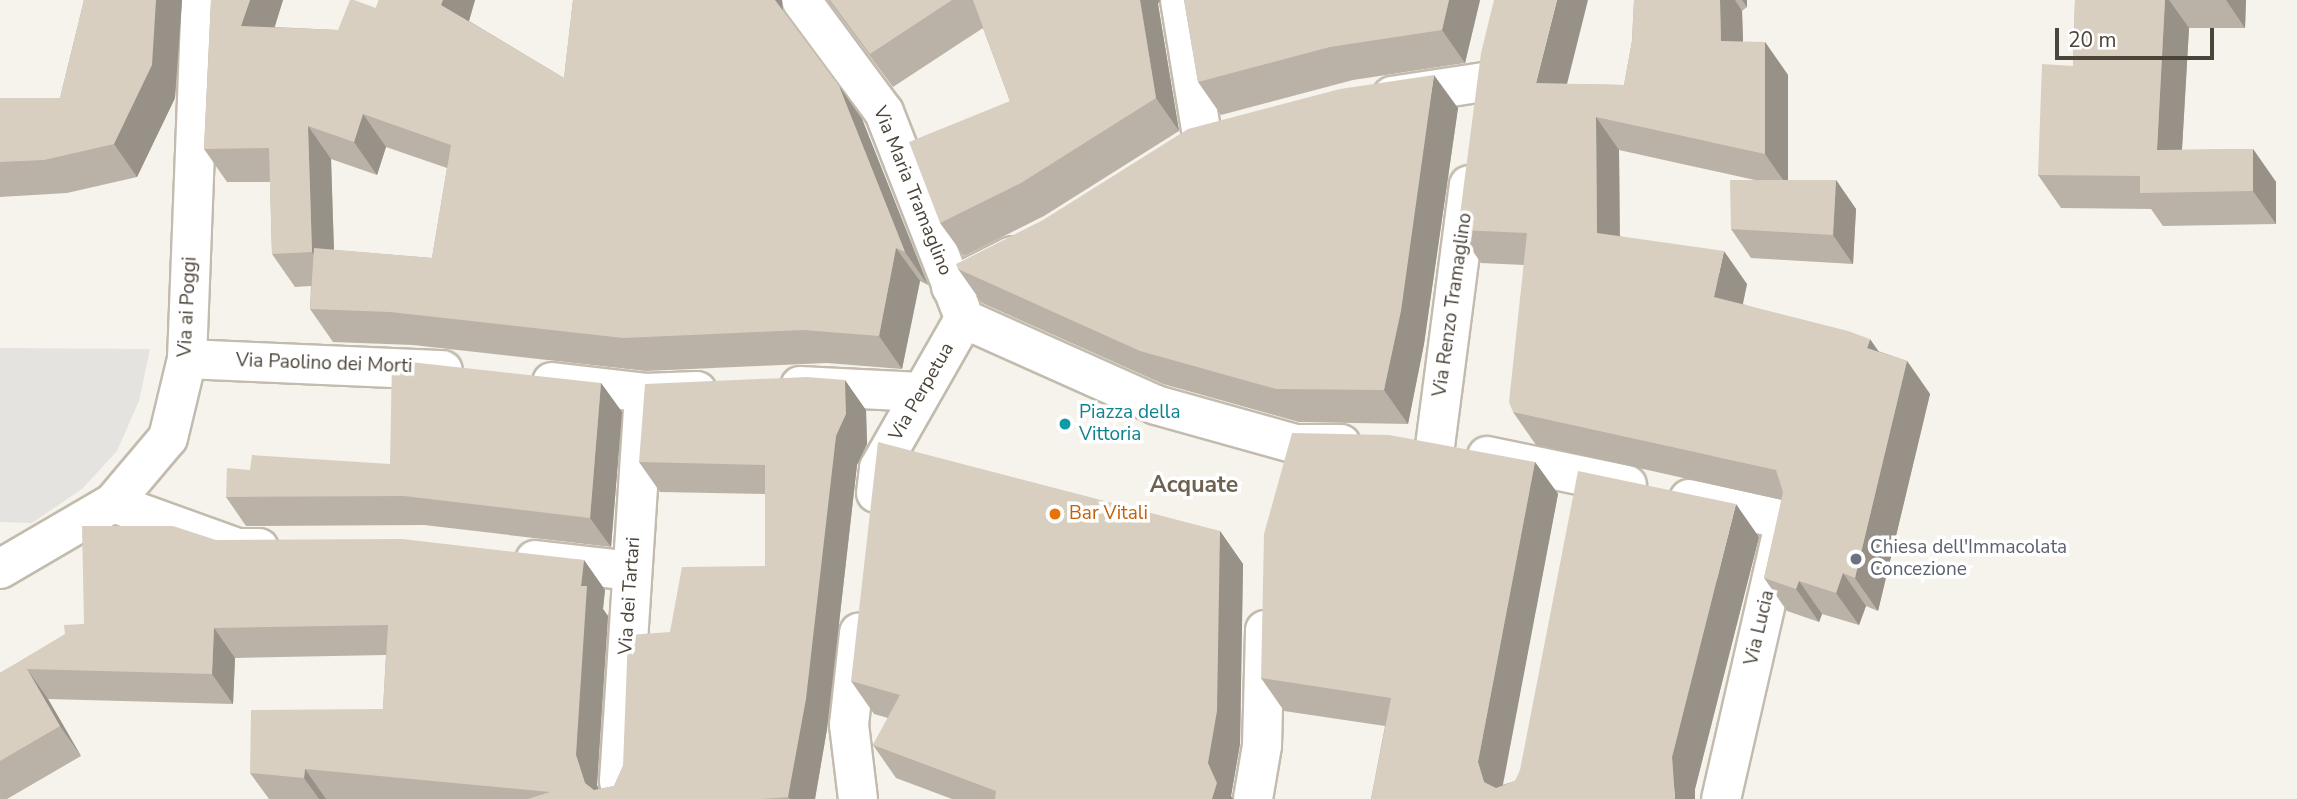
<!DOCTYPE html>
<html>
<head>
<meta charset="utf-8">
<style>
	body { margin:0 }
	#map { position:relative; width:2297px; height:799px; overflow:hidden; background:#f6f3ec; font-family:"Nunito Sans",sans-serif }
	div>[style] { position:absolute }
	.parking>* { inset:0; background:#e5e3e0 }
	.roads { filter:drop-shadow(2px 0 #c2bbae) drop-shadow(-2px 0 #c2bbae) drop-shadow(0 2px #c2bbae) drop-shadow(0 -2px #c2bbae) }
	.pedestrian>* { height:38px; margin:-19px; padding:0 19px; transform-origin:19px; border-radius:19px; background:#fff }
	.minor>* { height:38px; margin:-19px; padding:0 19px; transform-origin:19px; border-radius:19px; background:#fff }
	.wall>* { inset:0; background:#bab2a6 }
	.shaded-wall>* { inset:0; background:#979187 }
	.building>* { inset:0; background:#d8cfc1 }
	.dots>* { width:19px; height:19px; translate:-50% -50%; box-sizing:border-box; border:4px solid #fff; border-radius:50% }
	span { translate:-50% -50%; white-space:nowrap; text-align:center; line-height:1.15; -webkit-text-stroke:7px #fff; paint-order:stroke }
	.street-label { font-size:19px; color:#4b4439 }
	.culture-label { font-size:19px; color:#0d838f }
	.left { translate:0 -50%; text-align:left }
	.food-label { font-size:19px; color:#c56008 }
	.worship-label { font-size:19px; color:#5b616d }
	.quarter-label { font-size:23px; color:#6e6250; font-weight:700 }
	.scale { position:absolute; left:2055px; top:28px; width:159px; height:32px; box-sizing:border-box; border:4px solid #4b4439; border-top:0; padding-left:9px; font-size:21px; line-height:24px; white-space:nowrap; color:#4b4439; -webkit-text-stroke:5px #fff; paint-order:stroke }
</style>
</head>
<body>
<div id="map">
	<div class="parking">
		<i style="clip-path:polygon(0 348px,150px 349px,139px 401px,117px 451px,82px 489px,32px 523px,0 522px)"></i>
	</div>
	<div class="roads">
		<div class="pedestrian">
			<i style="left:1253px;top:799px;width:54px;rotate:-80.4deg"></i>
			<i style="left:1262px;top:746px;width:116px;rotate:-88.5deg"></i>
		</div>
		<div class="minor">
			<i style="left:801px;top:0;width:139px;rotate:53.5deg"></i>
			<i style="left:884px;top:112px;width:212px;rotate:68.7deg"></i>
			<i style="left:1180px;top:0;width:144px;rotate:80.8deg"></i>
			<i style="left:1392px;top:96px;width:92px;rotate:-8.7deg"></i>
			<i style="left:951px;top:287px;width:68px;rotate:-26.9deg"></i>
			<i style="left:964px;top:319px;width:210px;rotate:24.1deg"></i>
			<i style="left:1156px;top:405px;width:145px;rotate:15.6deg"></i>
			<i style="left:1296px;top:444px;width:45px"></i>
			<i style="left:187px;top:359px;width:256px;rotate:2.5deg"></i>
			<i style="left:552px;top:382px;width:94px;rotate:6.7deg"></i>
			<i style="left:645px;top:393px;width:52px;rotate:-2.2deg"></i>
			<i style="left:800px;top:386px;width:121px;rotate:2.8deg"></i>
			<i style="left:1435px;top:446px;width:263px;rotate:-82.6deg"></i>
			<i style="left:1487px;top:456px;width:143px;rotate:11.7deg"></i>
			<i style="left:876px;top:493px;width:25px;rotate:-83deg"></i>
			<i style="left:879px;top:468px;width:172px;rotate:-60.3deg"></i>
			<i style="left:1689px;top:499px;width:98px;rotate:12.3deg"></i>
			<i style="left:1785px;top:520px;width:286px;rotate:102.9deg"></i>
			<i style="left:113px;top:503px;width:132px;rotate:19.9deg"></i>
			<i style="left:237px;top:548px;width:22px"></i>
			<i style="left:535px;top:560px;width:97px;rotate:6.5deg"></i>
			<i style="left:0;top:569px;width:131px;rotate:-30.3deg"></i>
			<i style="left:113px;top:503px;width:85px;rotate:-49.8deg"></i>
			<i style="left:168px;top:438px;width:81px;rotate:-76.5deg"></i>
			<i style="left:187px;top:359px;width:359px;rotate:-87.8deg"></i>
			<i style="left:622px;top:799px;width:18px;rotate:-99deg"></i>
			<i style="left:619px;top:781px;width:372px;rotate:-86.3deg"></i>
			<i style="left:858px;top:799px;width:75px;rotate:-96.9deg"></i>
			<i style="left:849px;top:725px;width:93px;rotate:-83.8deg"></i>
		</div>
	</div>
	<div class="wall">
		<i style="clip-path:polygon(84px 0,182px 0,175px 98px,137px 177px,67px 193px,0 197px,0 98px,60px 98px)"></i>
		<i style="clip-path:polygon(evenodd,211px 0,283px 0,274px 27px,338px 30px,376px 8px,379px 0,475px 0,469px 21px,564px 78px,573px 0,782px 0,783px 10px,862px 119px,928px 285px,920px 281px,902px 369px,827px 363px,646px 371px,413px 345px,333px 342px,310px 309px,311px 286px,295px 287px,272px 254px,270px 182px,227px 182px,204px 149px,211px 0,386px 147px,447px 168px,432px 258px,334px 250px,331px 159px,377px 175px,386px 147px)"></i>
		<i style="clip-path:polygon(828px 0,1160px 0,1158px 4px,1179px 131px,1044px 216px,964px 256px,940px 223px,1010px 101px,983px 28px,893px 87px)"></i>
		<i style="clip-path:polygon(1184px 0,1480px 0,1465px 63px,1353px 80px,1221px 115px,1198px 82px)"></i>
		<i style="clip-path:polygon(1634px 0,1747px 0,1747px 7px,1742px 11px,1743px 42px,1765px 42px,1788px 75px,1788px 180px,1836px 180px,1856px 209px,1853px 264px,1751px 258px,1731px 229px,1755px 180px,1619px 150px,1620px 236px,1747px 284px,1743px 304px,1907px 361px,1930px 394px,1878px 611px,1866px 606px,1859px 625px,1822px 614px,1819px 622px,1787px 611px,1764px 578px,1782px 500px,1536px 445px,1513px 412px,1524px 265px,1481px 263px,1458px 230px,1567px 84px,1624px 85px,1632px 41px)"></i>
		<i style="clip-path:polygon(2075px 0,2246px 0,2245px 28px,2189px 28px,2182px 150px,2253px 149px,2276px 182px,2276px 224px,2163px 226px,2151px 209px,2061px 208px,2038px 175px,2073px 66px)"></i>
		<i style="clip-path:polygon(1458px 108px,1424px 344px,1408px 424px,1299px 422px,1163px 384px,982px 303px,958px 269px)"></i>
		<i style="clip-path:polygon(601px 383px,622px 412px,611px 547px,424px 525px,246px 526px,226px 497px,250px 470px,390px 464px)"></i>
		<i style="clip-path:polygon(866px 410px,867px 444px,857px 465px,827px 729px,815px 799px,269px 799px,250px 773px,383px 709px,386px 655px,235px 658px,233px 704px,48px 699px,81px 756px,7px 799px,0 799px,0 673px,84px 624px,216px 540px,584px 560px,605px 590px,603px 609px,608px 616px,597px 785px,599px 789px,614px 786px,623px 766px,670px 632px,765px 566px,765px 494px,660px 492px,639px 462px)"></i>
		<i style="clip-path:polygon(1535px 462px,1558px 494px,1502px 785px,1515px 781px,1759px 537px,1695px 789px,1371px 799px,1385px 726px,1284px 711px,1261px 678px)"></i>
		<i style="clip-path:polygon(1220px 531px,1243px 564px,1240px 744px,1231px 796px,1233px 799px,952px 799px,896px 778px,873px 745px,888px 718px,874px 714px,851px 681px)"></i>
	</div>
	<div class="shaded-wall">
		<i style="clip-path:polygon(156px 0,182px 0,175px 98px,137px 177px,114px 144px)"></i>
		<i style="clip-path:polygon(250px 0,283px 0,265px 59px,241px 26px)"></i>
		<i style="clip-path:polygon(443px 0,475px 0,464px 38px,441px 5px)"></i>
		<i style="clip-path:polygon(774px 0,782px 0,783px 12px)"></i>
		<i style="clip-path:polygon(1140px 0,1160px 0,1158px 4px,1179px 131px,1156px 98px)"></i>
		<i style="clip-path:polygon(1449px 0,1480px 0,1465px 63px,1442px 30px)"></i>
		<i style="clip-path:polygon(1557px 0,1588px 0,1559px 116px,1536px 83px)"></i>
		<i style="clip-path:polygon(1720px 0,1735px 0,1742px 11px,1744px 74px,1721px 41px)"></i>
		<i style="clip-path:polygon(1742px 0,1747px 0,1747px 7px)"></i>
		<i style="clip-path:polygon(2165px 0,2169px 0,2189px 28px,2180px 183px,2157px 150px)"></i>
		<i style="clip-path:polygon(2226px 0,2246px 0,2245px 28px)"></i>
		<i style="clip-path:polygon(1765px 42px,1788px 75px,1788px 187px,1765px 154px)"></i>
		<i style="clip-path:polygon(1434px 75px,1458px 108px,1424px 344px,1408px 424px,1384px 390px)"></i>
		<i style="clip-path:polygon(839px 86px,862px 119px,928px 285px,905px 252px)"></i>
		<i style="clip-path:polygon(363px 114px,386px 147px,377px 175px,354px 142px)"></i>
		<i style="clip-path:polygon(1596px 117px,1619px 150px,1620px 266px,1597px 233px)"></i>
		<i style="clip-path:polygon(308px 126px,331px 159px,335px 285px,312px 252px)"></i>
		<i style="clip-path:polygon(2253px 149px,2276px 182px,2276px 224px,2253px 191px)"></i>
		<i style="clip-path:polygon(1836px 180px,1856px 209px,1853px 264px,1833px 235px)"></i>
		<i style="clip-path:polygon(896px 248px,920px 281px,902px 369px,879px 336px)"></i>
		<i style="clip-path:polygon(1724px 251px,1747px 284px,1737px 330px,1714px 297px)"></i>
		<i style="clip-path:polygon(1870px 339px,1893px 372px,1867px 348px)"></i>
		<i style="clip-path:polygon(1907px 361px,1930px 394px,1878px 611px,1855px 578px)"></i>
		<i style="clip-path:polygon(845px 380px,866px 410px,867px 444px,857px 465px,827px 729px,815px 799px,790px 799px,788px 797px,836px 436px)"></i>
		<i style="clip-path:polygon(601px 383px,622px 412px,611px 547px,590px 518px)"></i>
		<i style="clip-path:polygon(1535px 462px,1558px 494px,1501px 795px,1484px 782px,1478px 762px)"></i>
		<i style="clip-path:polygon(1736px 504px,1759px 537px,1695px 789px,1695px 799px,1675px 799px,1672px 757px)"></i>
		<i style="clip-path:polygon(1220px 531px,1243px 564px,1240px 744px,1231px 796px,1233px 799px,1212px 799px,1208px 763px)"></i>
		<i style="clip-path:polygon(584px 560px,605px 590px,603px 609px,608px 616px,597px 785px,602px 799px,585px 783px,576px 755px,581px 586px)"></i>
		<i style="clip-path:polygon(1843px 573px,1866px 606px,1859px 625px,1836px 593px)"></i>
		<i style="clip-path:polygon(1799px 581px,1822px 614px,1819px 622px,1796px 589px)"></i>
		<i style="clip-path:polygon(214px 628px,235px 658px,233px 704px,212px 674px)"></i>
		<i style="clip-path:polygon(27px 669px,48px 699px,81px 756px,60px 726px)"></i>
		<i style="clip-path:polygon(305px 769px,326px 799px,319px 799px,304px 778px)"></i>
	</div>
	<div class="building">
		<i style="clip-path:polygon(84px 0,156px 0,152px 65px,114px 144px,44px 160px,0 162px,0 98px,60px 98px)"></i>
		<i style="clip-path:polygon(211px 0,250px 0,241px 26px,338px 30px,350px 0,354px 0,376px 8px,379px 0,443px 0,441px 5px,564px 78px,573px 0,775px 0,839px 86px,905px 252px,896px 248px,879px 336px,804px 330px,623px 338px,390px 312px,310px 309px,314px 248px,432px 258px,451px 145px,363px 114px,354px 142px,308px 126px,312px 252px,272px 254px,269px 148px,204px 149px)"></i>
		<i style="clip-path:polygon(830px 0,952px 0,870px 54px)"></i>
		<i style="clip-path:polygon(973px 0,1140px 0,1156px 98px,1021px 183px,940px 223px,909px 142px,1010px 101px)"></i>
		<i style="clip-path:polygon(1184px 0,1449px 0,1442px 30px,1330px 47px,1198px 82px)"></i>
		<i style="clip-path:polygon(1494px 0,1557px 0,1536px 83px,1624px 85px,1632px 41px,1634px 0,1720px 0,1721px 41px,1765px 42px,1765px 154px,1596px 117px,1597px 233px,1724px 251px,1714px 297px,1848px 331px,1870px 339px,1867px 348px,1907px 361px,1855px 578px,1843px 573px,1836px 593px,1799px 581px,1796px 589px,1764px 578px,1783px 492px,1776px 470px,1513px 412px,1509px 402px,1527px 233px,1458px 230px,1481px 53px)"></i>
		<i style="clip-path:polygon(2075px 0,2165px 0,2157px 150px,2253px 149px,2253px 191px,2140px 193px,2140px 176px,2038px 175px,2042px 64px,2073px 66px)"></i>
		<i style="clip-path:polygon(1434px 75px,1401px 311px,1384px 390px,1276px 389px,1140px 351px,958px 269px,956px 264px,1043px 220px,1188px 129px,1340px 89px)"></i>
		<i style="clip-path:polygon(1730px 180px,1836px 180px,1833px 235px,1731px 229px)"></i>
		<i style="clip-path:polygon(392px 360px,601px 383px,590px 518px,404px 496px,226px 497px,227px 468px,250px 470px,252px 455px,390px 464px)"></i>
		<i style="clip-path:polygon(807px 377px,845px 380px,846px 414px,836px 436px,806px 699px,788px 797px,763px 799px,528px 799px,550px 792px,305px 769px,304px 778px,250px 773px,251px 710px,383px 709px,388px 625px,214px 628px,212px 674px,27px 669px,60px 726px,0 761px,0 673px,65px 634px,64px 625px,84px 624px,82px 526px,173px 526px,216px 540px,402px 539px,584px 560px,581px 586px,587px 586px,576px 755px,585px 783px,594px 790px,614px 786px,623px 766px,628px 635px,670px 632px,682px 567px,765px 566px,765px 465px,639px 462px,645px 384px)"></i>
		<i style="clip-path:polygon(1292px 433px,1389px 435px,1535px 462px,1478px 762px,1484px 782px,1496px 788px,1515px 781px,1520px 770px,1578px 471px,1736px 504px,1672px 757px,1675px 799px,1371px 799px,1391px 698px,1261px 678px,1264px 534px)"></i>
		<i style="clip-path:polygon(878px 442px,1220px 531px,1217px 711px,1208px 763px,1217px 783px,1212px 799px,995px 799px,996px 791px,873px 745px,900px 695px,851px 681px)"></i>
	</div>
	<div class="dots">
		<i style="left:1065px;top:424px;background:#0f9aa8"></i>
		<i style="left:1055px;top:514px;background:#e8710a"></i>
		<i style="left:1856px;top:559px;background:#6b7280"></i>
	</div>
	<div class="street-label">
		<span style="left:912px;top:191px;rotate:68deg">Via Maria Tramaglino</span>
		<span style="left:1453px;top:305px;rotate:-82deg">Via Renzo Tramaglino</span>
		<span style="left:188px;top:307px;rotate:-87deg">Via ai Poggi</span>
		<span style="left:324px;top:364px;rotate:2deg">Via Paolino dei Morti</span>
		<span style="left:922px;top:392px;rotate:-60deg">Via Perpetua</span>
		<span style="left:630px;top:596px;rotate:-86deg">Via dei Tartari</span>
		<span style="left:1760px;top:628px;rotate:-77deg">Via Lucia</span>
	</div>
	<div class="culture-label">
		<span class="left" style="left:1079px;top:424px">Piazza della<br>Vittoria</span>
	</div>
	<div class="food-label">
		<span class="left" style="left:1069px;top:514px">Bar Vitali</span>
	</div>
	<div class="worship-label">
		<span class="left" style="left:1870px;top:559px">Chiesa dell'Immacolata<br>Concezione</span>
	</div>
	<div class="quarter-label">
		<span style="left:1194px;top:485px">Acquate</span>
	</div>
	<div class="scale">20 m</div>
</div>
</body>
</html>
